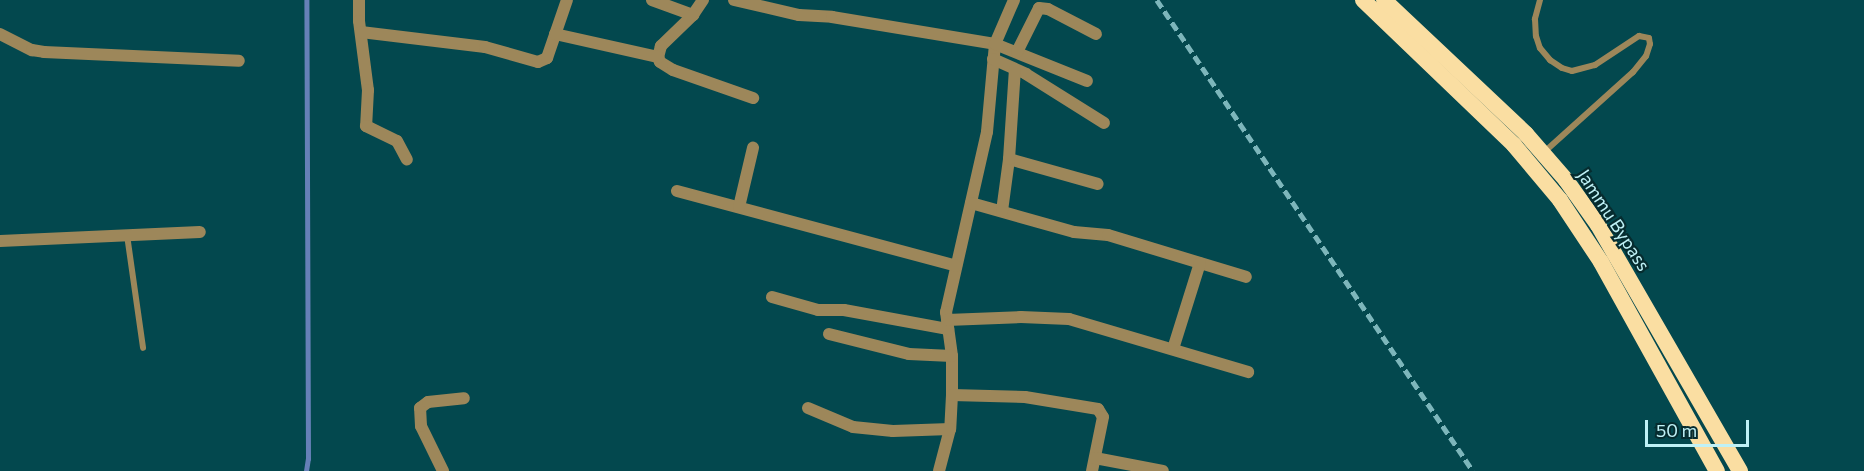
<!DOCTYPE html>
<html>
<head>
<meta charset="utf-8">
<style>
	body { margin:0 }
	#map { position:relative; width:1864px; height:471px; overflow:hidden; background:#03484e; font-family:Commissioner,sans-serif }
	div>[style] { position:absolute }
	.stream>* { height:4.5px; margin:-2.25px; padding:0 2.25px; transform-origin:2.25px; border-radius:2.25px; background:#6680b7 }
	.service>* { height:6px; margin:-3px; padding:0 3px; transform-origin:3px; border-radius:3px; background:#9d875a }
	.minor>* { height:12px; margin:-6px; padding:0 6px; transform-origin:6px; border-radius:6px; background:#9d875a }
	.trunk>* { height:16px; margin:-8px; padding:0 8px; transform-origin:8px; border-radius:8px; background:#fadea2 }
	.rail>* { height:4.5px; margin-top:-2.25px; transform-origin:0; background:repeating-linear-gradient(90deg,#7db6bb 0 9px,transparent 0 13.5px) }
	span { translate:-50% -50%; white-space:nowrap; text-align:center; line-height:1.15; -webkit-text-stroke:4.5px #062c2f; paint-order:stroke }
	.street-label { font-size:18px; color:#bff1f6 }
	.scale { position:absolute; left:1645px; top:420px; width:104px; height:27px; box-sizing:border-box; border:3px solid #bff1f6; border-top:0; padding-left:8px; font-size:18px; line-height:21px; white-space:nowrap; color:#bff1f6; -webkit-text-stroke:4px #062c2f; paint-order:stroke }
</style>
</head>
<body>
<div id="map">
	<div class="stream">
		<i style="left:306px;top:471px;width:12px;rotate:-81deg"></i>
		<i style="left:308px;top:459px;width:459px;rotate:-90.2deg"></i>
	</div>
	<div class="service">
		<i style="left:1540px;top:0;width:20px;rotate:105deg"></i>
		<i style="left:1535px;top:19px;width:17px;rotate:87deg"></i>
		<i style="left:1536px;top:36px;width:13px;rotate:72deg"></i>
		<i style="left:1540px;top:48px;width:16px;rotate:50deg"></i>
		<i style="left:1550px;top:60px;width:14px;rotate:34deg"></i>
		<i style="left:1562px;top:68px;width:10px;rotate:17deg"></i>
		<i style="left:1572px;top:71px;width:24px;rotate:-15deg"></i>
		<i style="left:1595px;top:65px;width:53px;rotate:-33.4deg"></i>
		<i style="left:1639px;top:36px;width:10px;rotate:11deg"></i>
		<i style="left:1649px;top:38px;width:6px;rotate:81deg"></i>
		<i style="left:1650px;top:44px;width:13px;rotate:108deg"></i>
		<i style="left:1646px;top:56px;width:21px;rotate:129deg"></i>
		<i style="left:1633px;top:72px;width:121px;rotate:138deg"></i>
		<i style="left:127px;top:235px;width:114px;rotate:81.9deg"></i>
	</div>
	<div class="minor">
		<i style="left:359px;top:0;width:21px;rotate:90deg"></i>
		<i style="left:359px;top:21px;width:70px;rotate:82.6deg"></i>
		<i style="left:368px;top:90px;width:36px;rotate:93deg"></i>
		<i style="left:366px;top:126px;width:34px;rotate:26deg"></i>
		<i style="left:397px;top:141px;width:21px;rotate:62deg"></i>
		<i style="left:652px;top:0;width:44px;rotate:20.1deg"></i>
		<i style="left:703px;top:0;width:18px;rotate:124deg"></i>
		<i style="left:693px;top:15px;width:45px;rotate:135.9deg"></i>
		<i style="left:661px;top:46px;width:11px;rotate:105deg"></i>
		<i style="left:658px;top:57px;width:5px;rotate:68deg"></i>
		<i style="left:660px;top:62px;width:15px;rotate:32deg"></i>
		<i style="left:673px;top:70px;width:85px;rotate:19.3deg"></i>
		<i style="left:734px;top:0;width:67px;rotate:13deg"></i>
		<i style="left:799px;top:15px;width:33px;rotate:3deg"></i>
		<i style="left:832px;top:17px;width:165px;rotate:9.4deg"></i>
		<i style="left:995px;top:44px;width:88px;rotate:95.2deg"></i>
		<i style="left:987px;top:132px;width:185px;rotate:102.8deg"></i>
		<i style="left:946px;top:312px;width:44px;rotate:82.2deg"></i>
		<i style="left:952px;top:356px;width:39px;rotate:90deg"></i>
		<i style="left:952px;top:395px;width:34px;rotate:93deg"></i>
		<i style="left:950px;top:429px;width:43px;rotate:104.7deg"></i>
		<i style="left:1014px;top:0;width:48px;rotate:113.4deg"></i>
		<i style="left:995px;top:44px;width:99px;rotate:21.9deg"></i>
		<i style="left:361px;top:32px;width:125px;rotate:6.9deg"></i>
		<i style="left:485px;top:47px;width:55px;rotate:15.8deg"></i>
		<i style="left:538px;top:62px;width:10px;rotate:-24deg"></i>
		<i style="left:547px;top:58px;width:61px;rotate:-71deg"></i>
		<i style="left:0;top:34px;width:36px;rotate:27deg"></i>
		<i style="left:32px;top:50px;width:12px;rotate:9deg"></i>
		<i style="left:44px;top:52px;width:195px;rotate:2.6deg"></i>
		<i style="left:555px;top:34px;width:106px;rotate:12.6deg"></i>
		<i style="left:1017px;top:52px;width:49px;rotate:-63.4deg"></i>
		<i style="left:1039px;top:8px;width:9px;rotate:6deg"></i>
		<i style="left:1048px;top:9px;width:54px;rotate:27.5deg"></i>
		<i style="left:993px;top:59px;width:36px;rotate:24deg"></i>
		<i style="left:1026px;top:74px;width:92px;rotate:32.1deg"></i>
		<i style="left:1009px;top:159px;width:92px;rotate:15.7deg"></i>
		<i style="left:677px;top:191px;width:289px;rotate:15deg"></i>
		<i style="left:971px;top:203px;width:107px;rotate:15.7deg"></i>
		<i style="left:1074px;top:232px;width:34px;rotate:5deg"></i>
		<i style="left:1108px;top:235px;width:144px;rotate:16.9deg"></i>
		<i style="left:739px;top:207px;width:61px;rotate:-76.7deg"></i>
		<i style="left:1002px;top:211px;width:52px;rotate:-82.3deg"></i>
		<i style="left:1009px;top:159px;width:90px;rotate:-86.2deg"></i>
		<i style="left:0;top:241px;width:200px;rotate:-2.6deg"></i>
		<i style="left:772px;top:297px;width:48px;rotate:15.8deg"></i>
		<i style="left:818px;top:310px;width:26px"></i>
		<i style="left:844px;top:310px;width:106px;rotate:10.4deg"></i>
		<i style="left:947px;top:320px;width:74px;rotate:-2.3deg"></i>
		<i style="left:1021px;top:317px;width:48px;rotate:2.4deg"></i>
		<i style="left:1069px;top:319px;width:187px;rotate:16.5deg"></i>
		<i style="left:829px;top:334px;width:82px;rotate:14deg"></i>
		<i style="left:909px;top:354px;width:43px;rotate:2.7deg"></i>
		<i style="left:1173px;top:349px;width:90px;rotate:-72.6deg"></i>
		<i style="left:952px;top:395px;width:73px;rotate:1.6deg"></i>
		<i style="left:1025px;top:397px;width:74px;rotate:9.3deg"></i>
		<i style="left:1098px;top:409px;width:9px;rotate:58deg"></i>
		<i style="left:1103px;top:417px;width:55px;rotate:101.5deg"></i>
		<i style="left:808px;top:408px;width:49px;rotate:22.9deg"></i>
		<i style="left:853px;top:427px;width:40px;rotate:5.7deg"></i>
		<i style="left:893px;top:431px;width:57px;rotate:-2deg"></i>
		<i style="left:1095px;top:458px;width:69px;rotate:10.8deg"></i>
		<i style="left:443px;top:471px;width:50px;rotate:-116.1deg"></i>
		<i style="left:421px;top:426px;width:18px;rotate:-93deg"></i>
		<i style="left:420px;top:408px;width:10px;rotate:-37deg"></i>
		<i style="left:428px;top:402px;width:36px;rotate:-6deg"></i>
	</div>
	<div class="trunk">
		<i style="left:1363px;top:0;width:209px;rotate:43.8deg"></i>
		<i style="left:1514px;top:145px;width:72px;rotate:50.1deg"></i>
		<i style="left:1560px;top:200px;width:74px;rotate:56.5deg"></i>
		<i style="left:1601px;top:262px;width:239px;rotate:61deg"></i>
		<i style="left:1384px;top:0;width:195px;rotate:43.3deg"></i>
		<i style="left:1526px;top:134px;width:61px;rotate:49deg"></i>
		<i style="left:1566px;top:180px;width:55px;rotate:54.6deg"></i>
		<i style="left:1598px;top:225px;width:284px;rotate:60deg"></i>
	</div>
	<div class="rail">
		<i style="left:1157px;top:0;width:567px;rotate:56.14deg"></i>
	</div>
	<div class="street-label">
		<span style="left:1614px;top:220px;rotate:57deg">Jammu Bypass</span>
	</div>
	<div class="scale">50 m</div>
</div>
</body>
</html>
